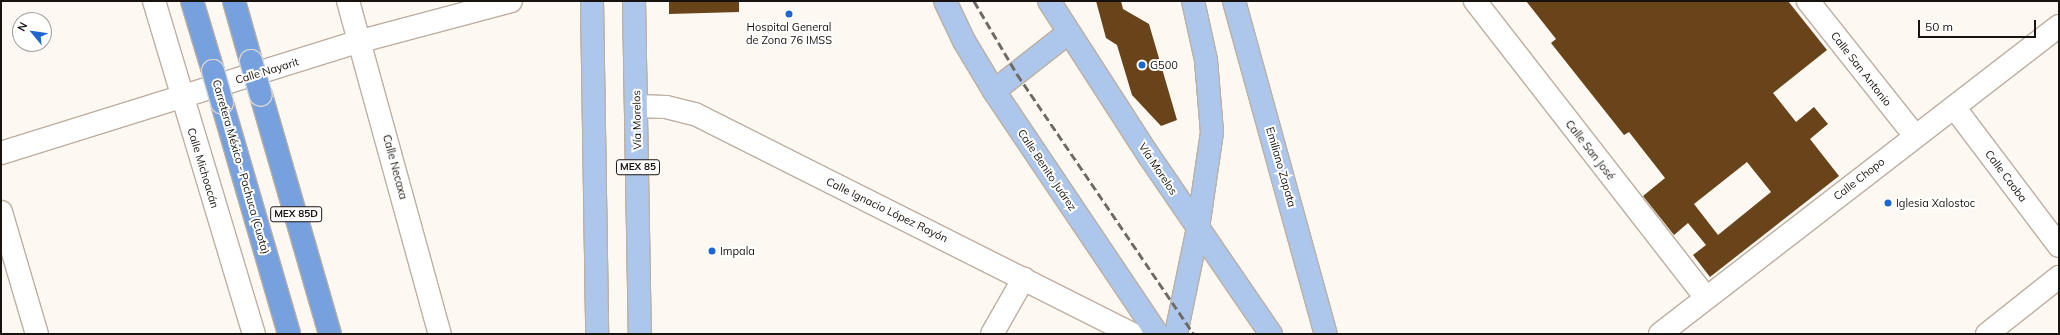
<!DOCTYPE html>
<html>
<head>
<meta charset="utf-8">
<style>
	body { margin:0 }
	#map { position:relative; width:2060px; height:335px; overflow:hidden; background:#fef8f2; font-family:Mulish,sans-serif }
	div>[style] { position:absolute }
	.building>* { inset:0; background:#69431a }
	.roads { filter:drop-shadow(1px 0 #bdafa1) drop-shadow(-1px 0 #bdafa1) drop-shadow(0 1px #bdafa1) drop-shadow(0 -1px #bdafa1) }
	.minor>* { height:22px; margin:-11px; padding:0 11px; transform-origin:11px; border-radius:11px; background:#fff }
	.major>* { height:22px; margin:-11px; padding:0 11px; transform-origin:11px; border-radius:11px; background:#adc6ec }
	.highway>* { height:22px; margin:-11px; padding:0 11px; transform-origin:11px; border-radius:11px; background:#77a0df }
	.rail>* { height:3px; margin-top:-1.5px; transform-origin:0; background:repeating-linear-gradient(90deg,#6e6963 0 8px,transparent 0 12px) }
	.bridges { filter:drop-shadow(1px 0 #d5d5d4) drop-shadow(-1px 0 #d5d5d4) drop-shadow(0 1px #d5d5d4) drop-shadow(0 -1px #d5d5d4) }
	.highway-bridge>* { height:22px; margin:-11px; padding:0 11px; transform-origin:11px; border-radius:11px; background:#77a0df }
	.dots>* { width:11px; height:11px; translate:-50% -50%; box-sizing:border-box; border:2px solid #fff; border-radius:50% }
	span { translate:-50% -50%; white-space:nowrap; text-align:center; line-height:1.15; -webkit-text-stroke:4px #fff; paint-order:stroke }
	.shield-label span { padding:1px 3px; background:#fff; border:1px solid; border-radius:3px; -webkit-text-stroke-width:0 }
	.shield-label { font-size:10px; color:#18130e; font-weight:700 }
	.poi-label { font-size:11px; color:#18130e }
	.left { translate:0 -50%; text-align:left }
	.street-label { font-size:11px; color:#18130e }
	.frame { position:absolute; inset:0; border:2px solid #18130e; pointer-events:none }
	.north { position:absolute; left:12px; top:12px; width:40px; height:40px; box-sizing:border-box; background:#fff; border:1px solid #a3a19f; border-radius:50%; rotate:299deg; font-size:11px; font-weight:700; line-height:16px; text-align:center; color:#18130e }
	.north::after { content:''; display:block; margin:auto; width:14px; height:18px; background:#1d66d1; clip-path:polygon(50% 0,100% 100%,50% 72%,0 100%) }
	.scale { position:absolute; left:1918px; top:20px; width:118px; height:18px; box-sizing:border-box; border:2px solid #18130e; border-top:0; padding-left:5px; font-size:12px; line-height:14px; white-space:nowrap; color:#18130e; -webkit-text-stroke:3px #fff; paint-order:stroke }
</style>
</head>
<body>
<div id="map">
	<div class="building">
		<i style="clip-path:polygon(669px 1px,739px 1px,739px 12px,669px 14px)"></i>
		<i style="clip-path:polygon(1096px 1px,1121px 1px,1123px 9px,1149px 24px,1177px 120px,1161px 126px,1132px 95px,1117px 45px,1106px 38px)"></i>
		<i style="clip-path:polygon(evenodd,1526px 1px,1788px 1px,1827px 50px,1773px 93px,1796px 122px,1814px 107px,1828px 124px,1810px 139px,1839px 176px,1710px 277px,1693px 255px,1706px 245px,1688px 223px,1674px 235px,1643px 196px,1665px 178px,1629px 132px,1624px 135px,1551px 43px,1556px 39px,1526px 1px,1747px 162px,1771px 192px,1718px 235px,1694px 204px,1747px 162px)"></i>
	</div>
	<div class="roads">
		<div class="minor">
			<i style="left:154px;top:1px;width:348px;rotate:73.3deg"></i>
			<i style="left:348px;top:1px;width:345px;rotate:74.6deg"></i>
			<i style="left:1475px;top:1px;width:376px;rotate:52.1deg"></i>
			<i style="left:1808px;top:1px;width:172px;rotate:51.6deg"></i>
			<i style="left:636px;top:106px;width:30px;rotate:2deg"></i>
			<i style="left:666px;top:107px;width:30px;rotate:14deg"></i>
			<i style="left:695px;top:114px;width:489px;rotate:26.7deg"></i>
			<i style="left:1954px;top:107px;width:174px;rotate:52.9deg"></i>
			<i style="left:1px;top:153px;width:377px;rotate:-17.3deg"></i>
			<i style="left:361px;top:41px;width:155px;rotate:-14.9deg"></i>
			<i style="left:1px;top:212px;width:127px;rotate:73.6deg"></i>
			<i style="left:992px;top:334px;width:64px;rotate:-60.3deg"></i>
			<i style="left:1660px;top:334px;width:504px;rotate:-37.67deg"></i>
			<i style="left:1987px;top:334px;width:92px;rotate:-38.4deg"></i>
		</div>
		<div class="major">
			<i style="left:592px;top:1px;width:333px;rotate:89.1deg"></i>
			<i style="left:634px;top:1px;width:333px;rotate:89deg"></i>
			<i style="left:945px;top:1px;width:44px;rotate:64.6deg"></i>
			<i style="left:964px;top:41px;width:58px;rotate:59deg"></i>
			<i style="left:994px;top:91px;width:293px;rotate:56.1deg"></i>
			<i style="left:1049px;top:1px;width:184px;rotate:57.2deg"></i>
			<i style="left:1149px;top:156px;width:216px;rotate:55.6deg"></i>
			<i style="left:1234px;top:1px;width:345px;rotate:74.6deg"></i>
			<i style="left:994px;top:91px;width:94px;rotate:-38.1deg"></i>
			<i style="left:1176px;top:334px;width:108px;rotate:-78.3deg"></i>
			<i style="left:1198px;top:228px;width:97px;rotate:-81.7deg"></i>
			<i style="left:1212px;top:132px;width:72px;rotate:-94.8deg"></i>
			<i style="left:1206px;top:60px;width:60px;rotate:-102.4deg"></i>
		</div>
		<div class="highway">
			<i style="left:192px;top:1px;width:73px;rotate:73.3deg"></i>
			<i style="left:234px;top:1px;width:62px;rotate:74.2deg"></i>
			<i style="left:261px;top:95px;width:249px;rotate:73.9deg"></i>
			<i style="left:222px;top:103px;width:241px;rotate:73.8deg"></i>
		</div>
	</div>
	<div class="rail">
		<i style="left:974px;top:1px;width:85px;rotate:59.5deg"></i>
		<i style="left:1017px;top:74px;width:315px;rotate:55.8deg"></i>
	</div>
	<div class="bridges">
		<div class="highway-bridge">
			<i style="left:251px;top:61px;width:35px;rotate:74deg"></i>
			<i style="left:213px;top:71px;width:33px;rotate:74deg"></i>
		</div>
	</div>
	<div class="dots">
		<i style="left:789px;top:14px;background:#1d66d1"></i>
		<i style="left:1142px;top:65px;background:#1d66d1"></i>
		<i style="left:1888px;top:203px;background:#1d66d1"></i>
		<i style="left:712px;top:251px;background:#1d66d1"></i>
	</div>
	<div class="shield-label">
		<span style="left:638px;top:167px">MEX 85</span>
		<span style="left:296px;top:214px">MEX 85D</span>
	</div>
	<div class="poi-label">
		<span style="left:789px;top:34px">Hospital General<br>de Zona 76 IMSS</span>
		<span class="left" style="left:1150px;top:65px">G500</span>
		<span class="left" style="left:1896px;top:203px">Iglesia Xalostoc</span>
		<span class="left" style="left:720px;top:251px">Impala</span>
	</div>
	<div class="street-label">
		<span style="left:1861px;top:69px;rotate:52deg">Calle San Antonio</span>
		<span style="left:267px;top:71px;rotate:-17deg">Calle Nayarit</span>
		<span style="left:637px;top:120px;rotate:-91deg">Vía Morelos</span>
		<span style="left:1590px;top:150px;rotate:52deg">Calle San José</span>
		<span style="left:241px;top:167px;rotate:74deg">Carretera México - Pachuca (Cuota)</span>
		<span style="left:395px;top:167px;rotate:75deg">Calle Necaxa</span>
		<span style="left:1281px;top:167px;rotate:74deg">Emiliano Zapata</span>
		<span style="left:203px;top:168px;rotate:73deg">Calle Michoacán</span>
		<span style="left:1158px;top:169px;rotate:56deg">Vía Morelos</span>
		<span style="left:1047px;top:170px;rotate:56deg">Calle Benito Juárez</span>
		<span style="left:2006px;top:176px;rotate:53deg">Calle Caoba</span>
		<span style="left:1859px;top:179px;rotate:-38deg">Calle Chopo</span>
		<span style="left:887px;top:210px;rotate:26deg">Calle Ignacio López Rayón</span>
	</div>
	<div class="frame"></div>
	<div class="north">N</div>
	<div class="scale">50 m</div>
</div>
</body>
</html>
